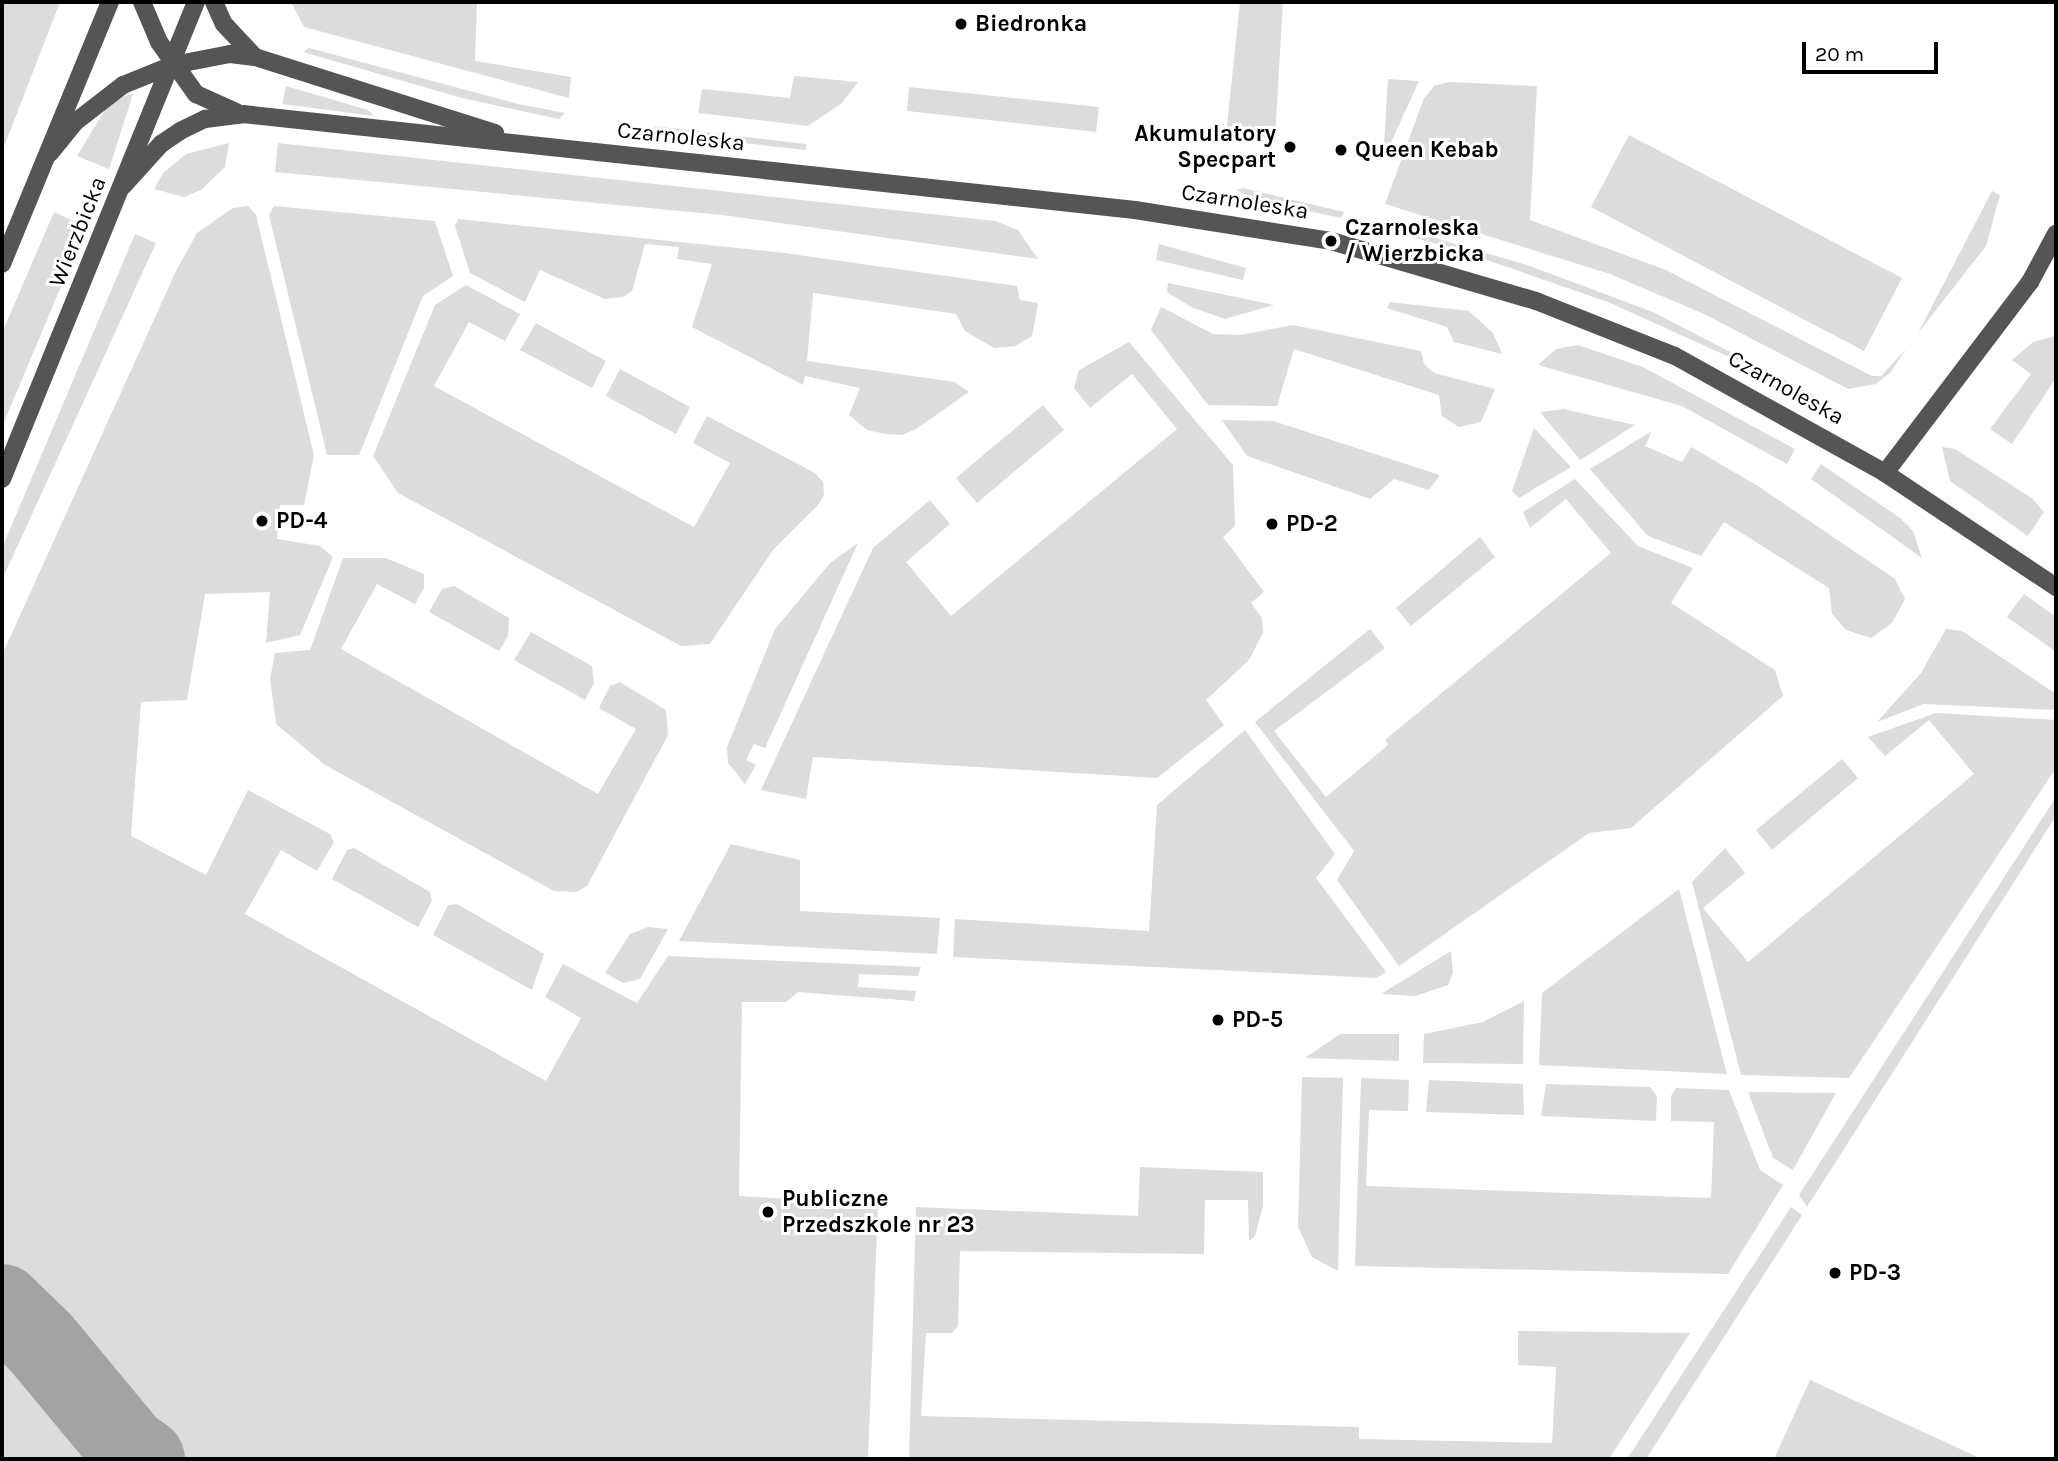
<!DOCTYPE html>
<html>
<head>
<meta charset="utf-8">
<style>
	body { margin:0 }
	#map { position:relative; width:2058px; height:1461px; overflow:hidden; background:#fff; font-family:Karla,sans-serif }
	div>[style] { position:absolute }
	.green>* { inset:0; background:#dcdcdc }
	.river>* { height:82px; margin:-41px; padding:0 41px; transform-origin:41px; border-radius:41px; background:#a3a3a3 }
	.minor>* { height:18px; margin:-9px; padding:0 9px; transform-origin:9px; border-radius:9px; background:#555 }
	.dots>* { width:19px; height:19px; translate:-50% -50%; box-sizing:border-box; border:4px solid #fff; border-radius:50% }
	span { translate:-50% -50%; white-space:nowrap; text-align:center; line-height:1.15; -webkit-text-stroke:6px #fff; paint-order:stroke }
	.poi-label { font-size:23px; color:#000; font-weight:700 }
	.left { translate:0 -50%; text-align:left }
	.right { translate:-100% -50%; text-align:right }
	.street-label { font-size:23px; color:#000 }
	.frame { position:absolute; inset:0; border:4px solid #000; pointer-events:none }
	.scale { position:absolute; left:1802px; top:42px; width:136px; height:32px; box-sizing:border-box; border:4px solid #000; border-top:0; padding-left:9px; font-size:21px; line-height:24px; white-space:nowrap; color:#000; -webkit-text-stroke:5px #fff; paint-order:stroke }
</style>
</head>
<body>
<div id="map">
	<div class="green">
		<i style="clip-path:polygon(2px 2px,60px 2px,2px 152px)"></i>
		<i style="clip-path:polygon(291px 2px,477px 2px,475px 61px,571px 77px,569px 98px,304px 27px)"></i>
		<i style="clip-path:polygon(1240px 2px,1283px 2px,1275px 138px,1226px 135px)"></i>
		<i style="clip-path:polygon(309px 48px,518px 104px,565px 113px,559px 119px,462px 98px,303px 52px)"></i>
		<i style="clip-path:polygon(794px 76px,858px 82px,841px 104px,808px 126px,698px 113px,702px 89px,790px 98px)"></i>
		<i style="clip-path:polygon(1388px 79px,1419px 81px,1383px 160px)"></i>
		<i style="clip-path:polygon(1450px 82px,1537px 86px,1530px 220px,1666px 270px,1872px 376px,1881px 376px,1906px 349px,1891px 372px,1876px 384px,1848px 389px,1704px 314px,1610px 274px,1385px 204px,1424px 98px,1434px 86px)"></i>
		<i style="clip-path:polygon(286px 86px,368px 110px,374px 116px,282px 104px)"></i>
		<i style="clip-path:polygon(909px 87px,1099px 107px,1096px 132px,907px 111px)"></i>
		<i style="clip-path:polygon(133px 94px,109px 169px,77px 156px,105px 110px,118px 98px)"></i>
		<i style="clip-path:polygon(654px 126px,806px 144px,806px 150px,652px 133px)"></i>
		<i style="clip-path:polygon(1629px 135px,1902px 278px,1864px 351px,1591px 207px)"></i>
		<i style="clip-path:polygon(229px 143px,225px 167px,201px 190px,184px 197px,154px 189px,163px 173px,186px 154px)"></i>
		<i style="clip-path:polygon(278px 143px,995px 221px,1018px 230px,1038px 259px,722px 215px,275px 172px)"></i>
		<i style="clip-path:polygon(1243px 188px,1344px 212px,1341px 218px,1261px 201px,1236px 190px)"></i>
		<i style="clip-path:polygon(1992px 191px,2000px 195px,1986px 246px,1918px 333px)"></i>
		<i style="clip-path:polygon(248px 206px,256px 215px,314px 455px,304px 505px,280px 505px,277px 539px,320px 546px,333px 557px,300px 635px,266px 643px,270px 592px,205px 594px,187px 700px,141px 702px,131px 836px,206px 875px,248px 790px,330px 834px,334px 842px,317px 871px,281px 850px,245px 914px,546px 1081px,581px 1018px,545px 997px,563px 964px,637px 1003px,668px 956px,921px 967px,918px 976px,859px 974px,858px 987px,916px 991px,914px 1001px,798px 992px,786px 1002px,742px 1002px,739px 1196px,878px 1204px,868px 1459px,2px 1459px,2px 655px,176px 271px,197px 233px,233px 208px)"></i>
		<i style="clip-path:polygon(274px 206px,435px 221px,453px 276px,423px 296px,359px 455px,327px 455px,269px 215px)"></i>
		<i style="clip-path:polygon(54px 212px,86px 227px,2px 427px,2px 333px)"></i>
		<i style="clip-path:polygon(458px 219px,785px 253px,1017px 286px,1020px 300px,1038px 303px,1034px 327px,1032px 336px,1015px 346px,994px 348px,965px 331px,956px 314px,813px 293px,807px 361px,955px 382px,969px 392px,916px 429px,902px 435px,885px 434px,867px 430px,849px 415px,860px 388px,805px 376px,803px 385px,692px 327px,712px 264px,677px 259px,679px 247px,645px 244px,632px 291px,623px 297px,605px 299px,540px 270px,525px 302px,470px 273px,455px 226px)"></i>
		<i style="clip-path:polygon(1377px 221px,1527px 265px,1653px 312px,1819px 398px,1819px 405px,1738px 361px,1608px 302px,1452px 248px,1378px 228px)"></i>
		<i style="clip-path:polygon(135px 234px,156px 243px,2px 580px,2px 548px)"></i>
		<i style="clip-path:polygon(1159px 244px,1246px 268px,1243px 280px,1156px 260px)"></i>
		<i style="clip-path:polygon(1168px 283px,1274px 305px,1225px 319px,1191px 307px,1167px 292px)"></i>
		<i style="clip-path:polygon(466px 285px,520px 314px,505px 341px,469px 322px,434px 386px,694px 527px,730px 463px,693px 443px,707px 416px,815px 473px,823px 482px,824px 495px,818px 505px,773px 550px,710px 644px,681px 646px,398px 493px,373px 456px,435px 305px)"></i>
		<i style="clip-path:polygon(1390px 302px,1469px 311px,1493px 333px,1502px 354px,1454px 342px,1447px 327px,1387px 308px)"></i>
		<i style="clip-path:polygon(1161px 307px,1213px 334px,1240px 335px,1293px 325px,1421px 351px,1424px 364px,1434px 373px,1495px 389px,1481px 422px,1459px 427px,1442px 416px,1439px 395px,1294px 349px,1277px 406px,1208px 405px,1151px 330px)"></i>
		<i style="clip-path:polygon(536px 323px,606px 361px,592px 388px,520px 350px)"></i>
		<i style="clip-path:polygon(2056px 336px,2056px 378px,2012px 444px,1990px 429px,2031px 374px,2012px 360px,2033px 342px)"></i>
		<i style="clip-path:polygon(1129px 342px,1233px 465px,1235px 526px,1223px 537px,1264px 592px,1251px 603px,1262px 618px,1263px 633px,1249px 660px,1206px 700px,1224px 725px,1157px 778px,813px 757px,806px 799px,761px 790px,873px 548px,930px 500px,950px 524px,906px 562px,951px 616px,1177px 429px,1132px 374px,1090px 408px,1074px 388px,1079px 370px)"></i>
		<i style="clip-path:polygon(1578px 345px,1643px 367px,1795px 449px,1787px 464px,1682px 406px,1538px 365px,1556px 349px)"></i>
		<i style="clip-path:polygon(620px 369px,690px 407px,676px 434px,606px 396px)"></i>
		<i style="clip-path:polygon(1043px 405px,1064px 430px,977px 503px,956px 478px)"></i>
		<i style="clip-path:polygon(1563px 409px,1635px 425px,1580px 460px,1540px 412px)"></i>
		<i style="clip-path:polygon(1222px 420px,1273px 421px,1440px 475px,1429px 490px,1394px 479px,1370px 499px,1247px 456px)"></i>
		<i style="clip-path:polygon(1534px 428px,1571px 467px,1519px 498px,1512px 491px)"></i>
		<i style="clip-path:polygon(1652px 431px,1645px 446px,1682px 462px,1691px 447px,1758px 486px,1895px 579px,1905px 599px,1892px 623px,1871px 638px,1846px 630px,1832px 614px,1829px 588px,1724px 522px,1701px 556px,1648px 536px,1590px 469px)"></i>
		<i style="clip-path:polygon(1942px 447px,1955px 449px,2033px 499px,2044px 512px,2028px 536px,1950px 481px)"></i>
		<i style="clip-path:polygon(1821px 464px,1900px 518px,1913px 531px,1922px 558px,1811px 479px)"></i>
		<i style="clip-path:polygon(1575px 479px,1638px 546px,1693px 568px,1671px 603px,1775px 670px,1783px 696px,1631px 828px,1589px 833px,1399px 966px,1337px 880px,1354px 851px,1255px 722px,1370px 629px,1385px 648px,1274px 731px,1326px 797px,1388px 745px,1385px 740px,1611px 553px,1566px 499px,1530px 528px,1523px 512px)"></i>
		<i style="clip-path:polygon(1480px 537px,1495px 557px,1411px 626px,1396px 608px)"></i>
		<i style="clip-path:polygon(858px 543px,765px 748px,754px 744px,746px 760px,756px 765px,745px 784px,728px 763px,727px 747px,775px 629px,830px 563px)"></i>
		<i style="clip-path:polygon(343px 558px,386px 558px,424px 574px,424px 588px,415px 604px,377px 584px,341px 649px,598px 794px,636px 729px,599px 708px,610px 686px,620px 682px,666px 710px,668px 735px,587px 886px,576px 892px,554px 891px,325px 765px,276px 724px,270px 679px,275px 653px,310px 650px)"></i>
		<i style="clip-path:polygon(454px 586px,509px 618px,508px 636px,499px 651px,429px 612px,442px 589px)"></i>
		<i style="clip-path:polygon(2024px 594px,2056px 617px,2056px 652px,2007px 617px)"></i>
		<i style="clip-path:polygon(1946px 629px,1962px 631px,2056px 694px,2056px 710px,1924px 704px,1877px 722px,1921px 673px)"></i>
		<i style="clip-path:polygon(531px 632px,592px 666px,594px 683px,585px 700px,514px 660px)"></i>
		<i style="clip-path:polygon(1936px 713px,2056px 720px,2056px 768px,1849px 1078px,1741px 1075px,1692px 882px,1725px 848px,1745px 873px,1703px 908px,1748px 962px,1974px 774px,1929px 720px,1885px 756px,1868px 737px)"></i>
		<i style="clip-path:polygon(1245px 730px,1335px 854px,1316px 878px,1386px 972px,1376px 978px,953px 957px,955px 919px,1149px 931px,1157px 805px)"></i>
		<i style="clip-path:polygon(1842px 759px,1858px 778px,1772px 850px,1756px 830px)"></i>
		<i style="clip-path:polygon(2056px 797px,2056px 816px,1807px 1207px,1799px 1195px)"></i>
		<i style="clip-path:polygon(731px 844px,800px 860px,800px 911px,940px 918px,937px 954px,679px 941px)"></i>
		<i style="clip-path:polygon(354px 848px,430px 892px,432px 901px,418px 927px,332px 879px,347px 850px)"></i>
		<i style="clip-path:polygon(1679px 889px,1727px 1074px,1539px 1065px,1542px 993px)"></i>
		<i style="clip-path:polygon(457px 904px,544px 954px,532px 990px,433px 935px,448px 905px)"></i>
		<i style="clip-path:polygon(648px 927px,668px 929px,640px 979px,623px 983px,605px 973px,630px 934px)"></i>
		<i style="clip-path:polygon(1451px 951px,1453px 973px,1448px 985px,1415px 996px,1381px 994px)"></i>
		<i style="clip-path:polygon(1524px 1001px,1523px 1064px,1423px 1063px,1424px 1034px,1483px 1022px)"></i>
		<i style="clip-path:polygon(1340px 1034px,1399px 1034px,1399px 1061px,1305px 1058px)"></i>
		<i style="clip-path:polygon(1302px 1077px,1343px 1078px,1338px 1271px,1312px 1257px,1298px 1227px)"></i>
		<i style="clip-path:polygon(1361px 1078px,1409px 1080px,1408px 1111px,1369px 1110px,1366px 1186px,1711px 1198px,1714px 1122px,1671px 1121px,1671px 1096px,1676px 1088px,1729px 1090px,1760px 1170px,1783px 1185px,1728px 1274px,1355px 1266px)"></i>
		<i style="clip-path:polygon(1429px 1080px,1523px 1084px,1524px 1115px,1426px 1112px)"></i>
		<i style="clip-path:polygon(1546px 1084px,1650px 1087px,1657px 1096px,1656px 1121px,1541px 1116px)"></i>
		<i style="clip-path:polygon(1748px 1092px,1836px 1093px,1793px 1170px,1773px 1158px)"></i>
		<i style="clip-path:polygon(1140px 1167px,1263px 1172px,1263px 1206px,1255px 1236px,1249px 1241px,1248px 1200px,1205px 1200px,1204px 1254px,960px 1251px,958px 1326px,952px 1333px,926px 1333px,921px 1416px,1359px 1427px,1359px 1439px,1552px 1443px,1556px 1367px,1518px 1365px,1518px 1331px,1690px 1333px,1609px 1459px,909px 1459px,916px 1207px,1138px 1216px)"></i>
		<i style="clip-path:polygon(1791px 1207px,1802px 1215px,1646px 1459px,1627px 1459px)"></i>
		<i style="clip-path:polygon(1810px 1380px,1980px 1458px,1980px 1459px,1774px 1459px)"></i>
	</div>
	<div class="river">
		<i style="left:2px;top:1305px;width:54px;rotate:44.3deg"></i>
		<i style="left:41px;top:1343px;width:138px;rotate:50.3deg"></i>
		<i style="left:129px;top:1449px;width:18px;rotate:34deg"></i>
	</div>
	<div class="minor">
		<i style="left:142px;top:2px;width:43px;rotate:67deg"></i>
		<i style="left:159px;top:42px;width:64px;rotate:54.6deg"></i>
		<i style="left:196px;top:94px;width:44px;rotate:24.2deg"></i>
		<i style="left:214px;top:2px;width:24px;rotate:66deg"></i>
		<i style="left:224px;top:24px;width:45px;rotate:46.8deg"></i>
		<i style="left:50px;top:153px;width:38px;rotate:-51deg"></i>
		<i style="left:74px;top:123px;width:62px;rotate:-37.8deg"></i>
		<i style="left:123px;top:85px;width:54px;rotate:-21.8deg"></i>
		<i style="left:173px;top:65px;width:58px;rotate:-10.9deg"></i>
		<i style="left:230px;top:54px;width:25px;rotate:7deg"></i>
		<i style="left:255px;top:57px;width:252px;rotate:17.6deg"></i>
		<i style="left:123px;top:186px;width:57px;rotate:-47.9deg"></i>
		<i style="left:161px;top:144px;width:23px;rotate:-34deg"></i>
		<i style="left:180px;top:131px;width:28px;rotate:-26deg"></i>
		<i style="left:205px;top:119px;width:38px;rotate:-7deg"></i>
		<i style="left:243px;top:114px;width:897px;rotate:6.14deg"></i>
		<i style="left:1135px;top:210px;width:198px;rotate:9deg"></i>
		<i style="left:1331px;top:241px;width:214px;rotate:16.3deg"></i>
		<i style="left:1536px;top:301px;width:149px;rotate:21.6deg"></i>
		<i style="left:1675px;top:356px;width:240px;rotate:29.1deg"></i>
		<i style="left:1885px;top:473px;width:206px;rotate:33.7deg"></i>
		<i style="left:2px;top:264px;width:283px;rotate:-67.6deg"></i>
		<i style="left:1885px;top:473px;width:240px;rotate:-52.8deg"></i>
		<i style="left:2030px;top:282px;width:55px;rotate:-61.6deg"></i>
		<i style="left:2px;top:479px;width:515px;rotate:-67.87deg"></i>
	</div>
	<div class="dots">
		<i style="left:961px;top:24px;background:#000"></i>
		<i style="left:1290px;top:147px;background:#000"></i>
		<i style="left:1341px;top:150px;background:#000"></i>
		<i style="left:1331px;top:241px;background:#000"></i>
		<i style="left:262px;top:521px;background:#000"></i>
		<i style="left:1272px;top:524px;background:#000"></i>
		<i style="left:1218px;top:1020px;background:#000"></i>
		<i style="left:768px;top:1212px;background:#000"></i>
		<i style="left:1835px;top:1273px;background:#000"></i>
	</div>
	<div class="poi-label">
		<span class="left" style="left:975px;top:24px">Biedronka</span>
		<span class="right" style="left:1276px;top:147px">Akumulatory<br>Specpart</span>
		<span class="left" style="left:1355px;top:150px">Queen Kebab</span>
		<span class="left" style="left:1345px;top:241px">Czarnoleska<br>/ Wierzbicka</span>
		<span class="left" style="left:276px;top:521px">PD-4</span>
		<span class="left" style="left:1286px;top:524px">PD-2</span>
		<span class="left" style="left:1232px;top:1020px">PD-5</span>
		<span class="left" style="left:782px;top:1212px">Publiczne<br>Przedszkole nr 23</span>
		<span class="left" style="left:1849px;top:1273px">PD-3</span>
	</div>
	<div class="street-label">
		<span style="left:681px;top:137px;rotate:6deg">Czarnoleska</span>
		<span style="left:1245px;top:202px;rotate:9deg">Czarnoleska</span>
		<span style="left:78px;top:232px;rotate:-68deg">Wierzbicka</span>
		<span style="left:1786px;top:388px;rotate:29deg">Czarnoleska</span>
	</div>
	<div class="frame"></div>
	<div class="scale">20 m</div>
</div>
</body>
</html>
